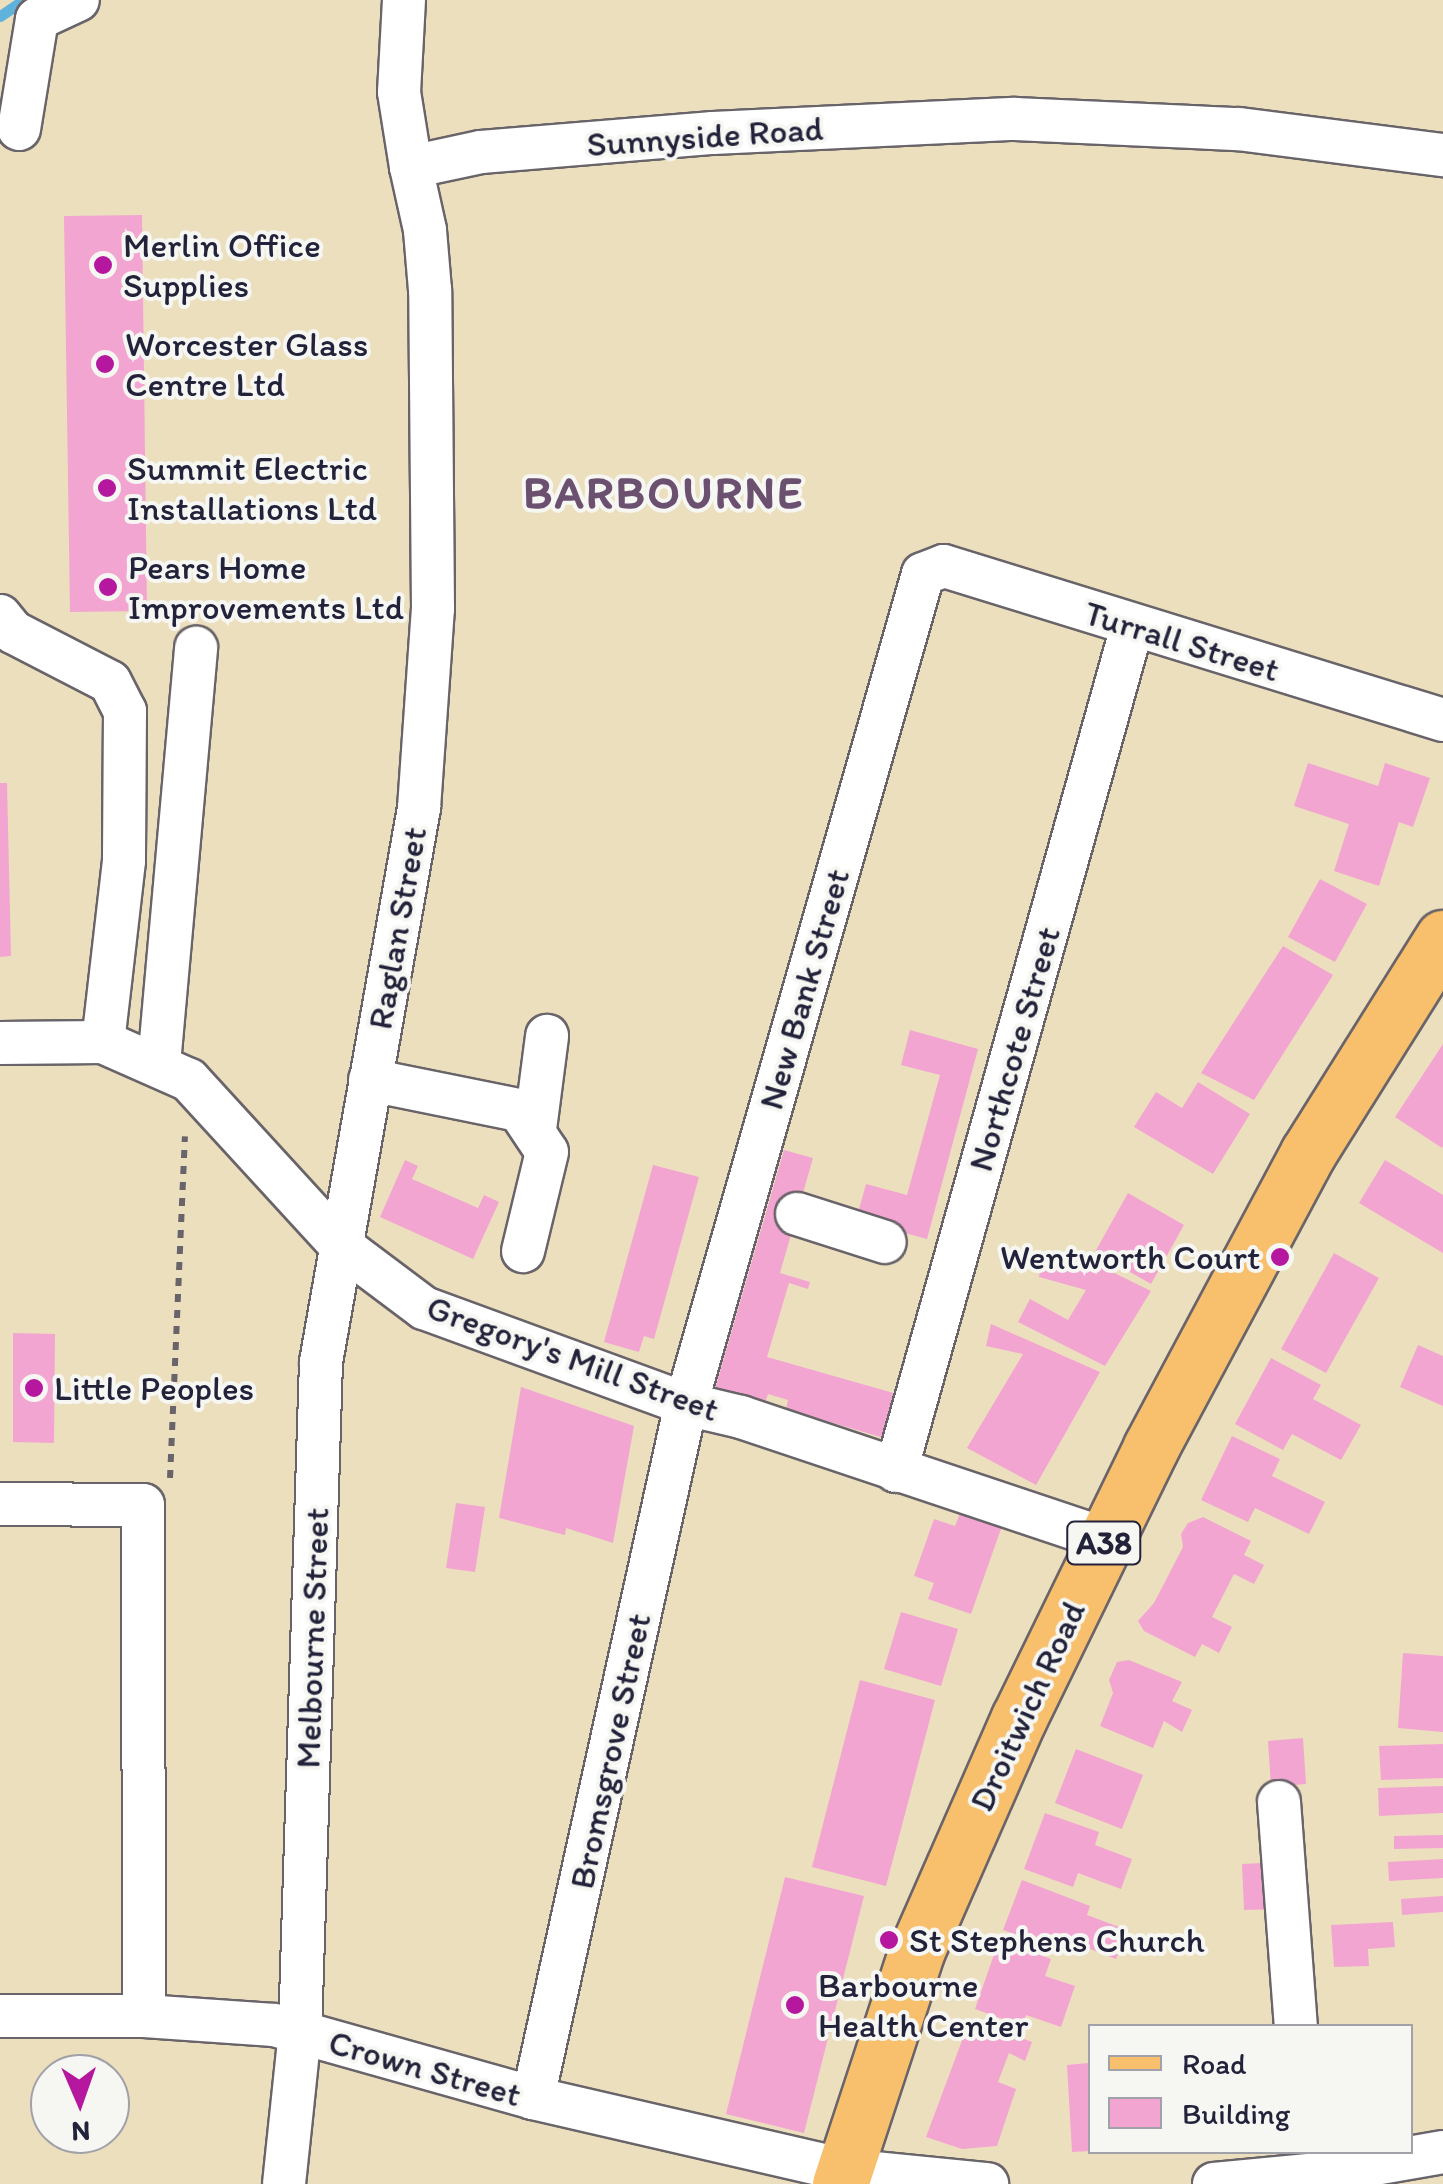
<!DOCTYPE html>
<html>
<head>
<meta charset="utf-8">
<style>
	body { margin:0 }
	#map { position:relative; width:1443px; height:2184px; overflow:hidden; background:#ecdfbe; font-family:Itim,sans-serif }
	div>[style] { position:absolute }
	.stream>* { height:11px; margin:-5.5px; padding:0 5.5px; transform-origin:5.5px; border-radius:5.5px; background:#5fb2db }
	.building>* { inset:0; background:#f3a5d1 }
	.path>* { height:6px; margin-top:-3px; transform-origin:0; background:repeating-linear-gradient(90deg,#696469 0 8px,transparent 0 16px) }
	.roads { filter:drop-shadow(2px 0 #696469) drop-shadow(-2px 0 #696469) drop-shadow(0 2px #696469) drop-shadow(0 -2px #696469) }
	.minor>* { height:42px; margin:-21px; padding:0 21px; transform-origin:21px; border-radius:21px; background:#fff }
	.major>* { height:55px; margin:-27.5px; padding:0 27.5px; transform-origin:27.5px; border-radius:27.5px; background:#f8bf6c }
	.dots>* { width:28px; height:28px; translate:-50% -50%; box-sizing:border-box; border:5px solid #f6f6f2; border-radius:50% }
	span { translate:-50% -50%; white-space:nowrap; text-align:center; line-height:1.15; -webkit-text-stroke:8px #f6f6f2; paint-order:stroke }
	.shield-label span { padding:2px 8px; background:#f6f6f2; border:2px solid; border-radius:8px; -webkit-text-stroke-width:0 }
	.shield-label { font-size:32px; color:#22223b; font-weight:700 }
	.street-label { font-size:35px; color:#22223b }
	.poi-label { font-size:35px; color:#22223b }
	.left { translate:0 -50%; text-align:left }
	.right { translate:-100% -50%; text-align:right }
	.district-label { font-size:45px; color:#6b5070; font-weight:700; letter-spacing:2.5px }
	.legend { position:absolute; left:1088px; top:2024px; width:325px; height:130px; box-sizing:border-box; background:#f6f6f2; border:2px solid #a1a1a9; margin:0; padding:12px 18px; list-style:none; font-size:30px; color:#22223b }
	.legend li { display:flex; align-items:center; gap:20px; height:50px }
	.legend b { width:50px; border:2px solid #a1a1a9 }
	.north { position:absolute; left:30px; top:2054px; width:100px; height:100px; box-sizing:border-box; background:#f6f6f2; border:2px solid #a1a1a9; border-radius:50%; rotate:178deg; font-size:28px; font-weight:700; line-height:40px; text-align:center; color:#22223b }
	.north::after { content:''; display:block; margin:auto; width:35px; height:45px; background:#b5179e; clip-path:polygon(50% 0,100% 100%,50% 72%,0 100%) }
</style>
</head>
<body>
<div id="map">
	<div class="stream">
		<i style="left:0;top:16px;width:29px;rotate:-34deg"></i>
	</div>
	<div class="building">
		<i style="clip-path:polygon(142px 215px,147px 611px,70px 612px,64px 216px)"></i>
		<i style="clip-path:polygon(1308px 763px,1378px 786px,1385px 763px,1430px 778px,1413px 827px,1399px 822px,1379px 886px,1334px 871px,1349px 824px,1294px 806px)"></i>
		<i style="clip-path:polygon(0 783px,7px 783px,11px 956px,0 957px)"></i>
		<i style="clip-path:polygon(1320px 879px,1367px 904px,1335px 962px,1288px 937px)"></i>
		<i style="clip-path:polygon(1283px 946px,1333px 975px,1254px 1100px,1201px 1073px)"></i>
		<i style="clip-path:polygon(910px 1030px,978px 1049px,927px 1239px,856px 1220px,866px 1184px,907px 1195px,940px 1075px,901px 1065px)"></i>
		<i style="clip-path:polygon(1443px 1044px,1443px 1146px,1442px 1148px,1395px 1117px)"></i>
		<i style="clip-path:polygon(1198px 1082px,1250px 1114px,1213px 1174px,1134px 1127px,1156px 1092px,1182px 1108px)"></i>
		<i style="clip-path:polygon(784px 1150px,813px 1158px,780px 1273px,810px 1282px,808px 1289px,789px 1283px,767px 1357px,897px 1394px,884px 1438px,786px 1409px,788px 1400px,768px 1394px,765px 1403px,715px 1389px)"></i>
		<i style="clip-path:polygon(405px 1160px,418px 1166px,412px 1179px,478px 1208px,484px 1195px,499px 1202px,473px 1259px,380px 1217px)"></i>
		<i style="clip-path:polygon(1385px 1160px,1443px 1195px,1443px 1253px,1359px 1203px)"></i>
		<i style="clip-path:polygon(653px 1165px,699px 1177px,654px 1339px,644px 1336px,639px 1352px,604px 1342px)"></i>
		<i style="clip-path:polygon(1128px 1193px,1184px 1225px,1151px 1284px,1095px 1252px)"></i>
		<i style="clip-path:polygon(1043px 1252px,1100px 1266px,1151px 1291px,1105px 1366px,1018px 1322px,1030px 1299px,1068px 1320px,1086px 1290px,1039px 1277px)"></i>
		<i style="clip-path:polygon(1334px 1253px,1379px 1278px,1326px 1373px,1281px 1349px)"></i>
		<i style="clip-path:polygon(991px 1324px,1100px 1372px,1036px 1485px,967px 1448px,1023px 1354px,986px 1346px)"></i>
		<i style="clip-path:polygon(13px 1333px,55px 1334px,54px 1443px,13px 1442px)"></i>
		<i style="clip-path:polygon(1418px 1345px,1443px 1356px,1443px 1406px,1400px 1387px)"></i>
		<i style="clip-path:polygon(1271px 1358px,1321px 1385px,1313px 1399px,1361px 1425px,1341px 1460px,1292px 1434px,1283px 1450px,1235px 1424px)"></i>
		<i style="clip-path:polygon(521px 1387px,634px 1426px,613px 1543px,566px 1528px,565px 1535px,499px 1518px)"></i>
		<i style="clip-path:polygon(1232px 1436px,1280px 1459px,1272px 1476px,1325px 1502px,1309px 1534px,1255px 1508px,1248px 1522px,1201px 1500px)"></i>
		<i style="clip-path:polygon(456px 1503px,485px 1507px,475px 1572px,446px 1568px)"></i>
		<i style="clip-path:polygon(962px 1508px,1003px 1523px,971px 1614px,928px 1599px,934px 1583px,914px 1576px,934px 1519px,955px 1526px)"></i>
		<i style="clip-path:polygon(1203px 1517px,1251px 1541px,1244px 1555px,1264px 1565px,1254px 1584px,1234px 1574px,1212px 1617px,1232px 1627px,1219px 1653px,1202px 1644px,1195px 1657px,1144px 1631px,1138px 1621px,1154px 1603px,1183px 1547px,1181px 1534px,1188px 1523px)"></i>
		<i style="clip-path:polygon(901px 1612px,958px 1629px,941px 1686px,884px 1669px)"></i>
		<i style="clip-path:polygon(1403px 1653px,1443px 1656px,1443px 1732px,1398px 1728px)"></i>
		<i style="clip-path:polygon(1129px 1660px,1182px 1682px,1172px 1701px,1192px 1710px,1182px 1732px,1164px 1721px,1153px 1748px,1100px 1726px,1113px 1693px,1109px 1680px,1117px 1662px)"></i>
		<i style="clip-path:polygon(860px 1680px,935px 1700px,886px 1886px,812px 1867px)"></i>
		<i style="clip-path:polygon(1303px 1738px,1306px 1784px,1271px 1787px,1268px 1741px)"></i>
		<i style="clip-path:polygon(1443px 1744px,1443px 1778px,1381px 1780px,1379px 1746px)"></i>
		<i style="clip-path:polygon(1076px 1749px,1143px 1775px,1122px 1829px,1055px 1803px)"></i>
		<i style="clip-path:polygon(1443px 1786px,1443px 1813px,1379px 1816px,1378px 1788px)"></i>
		<i style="clip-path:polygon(1045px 1813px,1099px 1832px,1095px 1845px,1132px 1859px,1121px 1889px,1078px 1873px,1073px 1887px,1024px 1869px)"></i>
		<i style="clip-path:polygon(1443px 1835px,1443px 1848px,1394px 1849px,1394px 1836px)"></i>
		<i style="clip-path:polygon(1443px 1859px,1443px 1878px,1389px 1881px,1388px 1862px)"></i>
		<i style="clip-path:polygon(1279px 1862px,1281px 1909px,1244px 1910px,1242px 1864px)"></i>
		<i style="clip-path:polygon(785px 1877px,864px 1896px,804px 2133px,726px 2114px)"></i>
		<i style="clip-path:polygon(1022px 1880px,1090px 1906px,1087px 1915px,1127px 1930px,1116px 1959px,1072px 1942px,1068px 1953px,1003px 1930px)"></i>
		<i style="clip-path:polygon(1443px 1896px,1443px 1912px,1402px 1915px,1401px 1899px)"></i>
		<i style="clip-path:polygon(1393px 1922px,1395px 1947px,1368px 1949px,1369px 1966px,1334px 1967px,1331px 1925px)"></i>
		<i style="clip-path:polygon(999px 1940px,1051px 1959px,1045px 1976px,1075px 1986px,1061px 2027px,1026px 2015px,1022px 2026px,975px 2009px)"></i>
		<i style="clip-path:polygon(970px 2019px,1032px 2042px,1025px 2061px,1009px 2053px,998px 2082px,1016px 2089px,997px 2146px,962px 2149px,926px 2137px)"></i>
		<i style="clip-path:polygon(1088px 2063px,1090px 2151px,1072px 2152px,1067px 2065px)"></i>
	</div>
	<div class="path">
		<i style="left:170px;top:1478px;width:342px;rotate:-87.5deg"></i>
	</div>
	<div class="roads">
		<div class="minor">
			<i style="left:404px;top:0;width:92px;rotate:93.1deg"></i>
			<i style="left:399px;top:92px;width:76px;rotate:80.9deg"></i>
			<i style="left:19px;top:129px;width:111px;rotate:-80.7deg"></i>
			<i style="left:37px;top:19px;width:45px;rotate:-24.9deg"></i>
			<i style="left:0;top:616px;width:21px;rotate:51deg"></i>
			<i style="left:13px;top:632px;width:109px;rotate:27.3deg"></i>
			<i style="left:110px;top:682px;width:33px;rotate:63deg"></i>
			<i style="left:125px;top:711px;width:150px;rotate:90.4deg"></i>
			<i style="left:124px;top:861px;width:182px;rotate:96.6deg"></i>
			<i style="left:0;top:1043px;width:103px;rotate:-0.6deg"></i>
			<i style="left:103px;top:1042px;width:94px;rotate:23.8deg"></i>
			<i style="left:189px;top:1080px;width:224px;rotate:47.5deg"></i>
			<i style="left:340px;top:1245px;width:105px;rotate:36.9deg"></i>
			<i style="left:424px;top:1308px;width:279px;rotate:20.1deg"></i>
			<i style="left:686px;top:1404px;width:57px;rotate:13.3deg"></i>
			<i style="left:741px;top:1417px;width:385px;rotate:18.5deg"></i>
			<i style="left:159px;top:1064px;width:418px;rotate:-84.9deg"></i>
			<i style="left:370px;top:1080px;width:152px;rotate:11.4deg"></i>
			<i style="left:519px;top:1110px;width:50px;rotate:56.3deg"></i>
			<i style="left:547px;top:1152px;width:102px;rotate:103.6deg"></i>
			<i style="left:535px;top:1129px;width:94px;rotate:-82.6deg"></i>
			<i style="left:797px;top:1214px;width:92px;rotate:17.7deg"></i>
			<i style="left:896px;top:1471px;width:876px;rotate:-74.38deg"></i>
			<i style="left:0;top:1504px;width:143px;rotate:0.4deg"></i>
			<i style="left:143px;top:1505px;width:511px;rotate:89.89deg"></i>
			<i style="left:1279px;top:1802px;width:225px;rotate:85.7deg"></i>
			<i style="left:0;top:2016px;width:144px"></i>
			<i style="left:144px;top:2016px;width:130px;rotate:4deg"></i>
			<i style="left:274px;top:2025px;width:269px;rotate:15.7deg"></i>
			<i style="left:533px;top:2098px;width:319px;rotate:13deg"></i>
			<i style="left:844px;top:2170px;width:144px;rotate:5.6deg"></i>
			<i style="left:533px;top:2098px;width:711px;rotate:-77.57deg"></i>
			<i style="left:686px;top:1404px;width:863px;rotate:-74.06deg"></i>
			<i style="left:923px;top:574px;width:22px;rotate:-21deg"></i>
			<i style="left:944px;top:566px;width:522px;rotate:17.15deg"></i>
			<i style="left:284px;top:2184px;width:152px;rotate:-84deg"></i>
			<i style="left:300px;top:2033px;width:671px;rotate:-88.21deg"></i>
			<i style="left:321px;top:1362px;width:563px;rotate:-79.97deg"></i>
			<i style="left:419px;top:808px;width:199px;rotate:-86deg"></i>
			<i style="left:433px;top:609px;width:319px;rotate:-90.5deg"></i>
			<i style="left:430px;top:290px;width:60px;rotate:-94.8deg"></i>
			<i style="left:425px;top:230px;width:65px;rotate:-102.5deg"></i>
			<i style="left:411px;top:167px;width:72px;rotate:-12.1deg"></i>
			<i style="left:481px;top:152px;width:233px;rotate:-4.7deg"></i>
			<i style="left:713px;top:133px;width:302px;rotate:-2.7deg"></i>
			<i style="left:1015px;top:119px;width:224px;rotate:2.6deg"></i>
			<i style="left:1239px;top:129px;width:206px;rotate:7.3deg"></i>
			<i style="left:1214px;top:2184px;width:103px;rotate:-5.5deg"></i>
			<i style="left:1317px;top:2174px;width:128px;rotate:-9.9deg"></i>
		</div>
		<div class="major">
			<i style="left:840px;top:2184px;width:246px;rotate:-71.8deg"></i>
			<i style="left:917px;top:1950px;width:253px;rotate:-66.3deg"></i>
			<i style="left:1019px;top:1718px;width:301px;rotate:-64deg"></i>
			<i style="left:1151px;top:1447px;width:333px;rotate:-61.9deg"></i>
			<i style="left:1308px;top:1153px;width:254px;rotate:-57.9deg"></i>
		</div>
	</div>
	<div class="dots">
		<i style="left:103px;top:265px;background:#b5179e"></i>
		<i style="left:105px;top:364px;background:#b5179e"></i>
		<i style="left:107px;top:488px;background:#b5179e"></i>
		<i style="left:108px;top:587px;background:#b5179e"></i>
		<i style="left:1280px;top:1257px;background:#b5179e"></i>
		<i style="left:34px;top:1388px;background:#b5179e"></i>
		<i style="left:889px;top:1940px;background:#b5179e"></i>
		<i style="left:795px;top:2005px;background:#b5179e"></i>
	</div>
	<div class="shield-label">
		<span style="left:1104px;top:1543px">A38</span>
	</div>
	<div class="street-label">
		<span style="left:705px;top:136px;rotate:-4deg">Sunnyside Road</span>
		<span style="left:1182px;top:641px;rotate:17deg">Turrall Street</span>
		<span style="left:397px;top:928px;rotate:-80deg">Raglan Street</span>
		<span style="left:804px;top:989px;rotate:-74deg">New Bank Street</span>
		<span style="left:1014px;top:1049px;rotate:-74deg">Northcote Street</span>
		<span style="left:573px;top:1358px;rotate:20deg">Gregory's Mill Street</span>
		<span style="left:312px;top:1638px;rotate:-88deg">Melbourne Street</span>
		<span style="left:1027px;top:1706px;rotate:-65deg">Droitwich Road</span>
		<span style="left:610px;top:1751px;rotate:-78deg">Bromsgrove Street</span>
		<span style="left:425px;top:2068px;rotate:16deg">Crown Street</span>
	</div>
	<div class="poi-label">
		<span class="left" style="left:123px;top:265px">Merlin Office<br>Supplies</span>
		<span class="left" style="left:125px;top:364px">Worcester Glass<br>Centre Ltd</span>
		<span class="left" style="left:127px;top:488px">Summit Electric<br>Installations Ltd</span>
		<span class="left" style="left:128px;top:587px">Pears Home<br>Improvements Ltd</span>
		<span class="right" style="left:1260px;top:1257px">Wentworth Court</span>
		<span class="left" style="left:54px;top:1388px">Little Peoples</span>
		<span class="left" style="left:909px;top:1940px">St Stephens Church</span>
		<span class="left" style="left:818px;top:2005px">Barbourne<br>Health Center</span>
	</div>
	<div class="district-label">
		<span style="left:664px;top:493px">BARBOURNE</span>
	</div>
	<ul class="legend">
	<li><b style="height:12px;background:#f8bf6c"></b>Road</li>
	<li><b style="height:28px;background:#f3a5d1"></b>Building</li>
	</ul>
	<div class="north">N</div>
</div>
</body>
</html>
